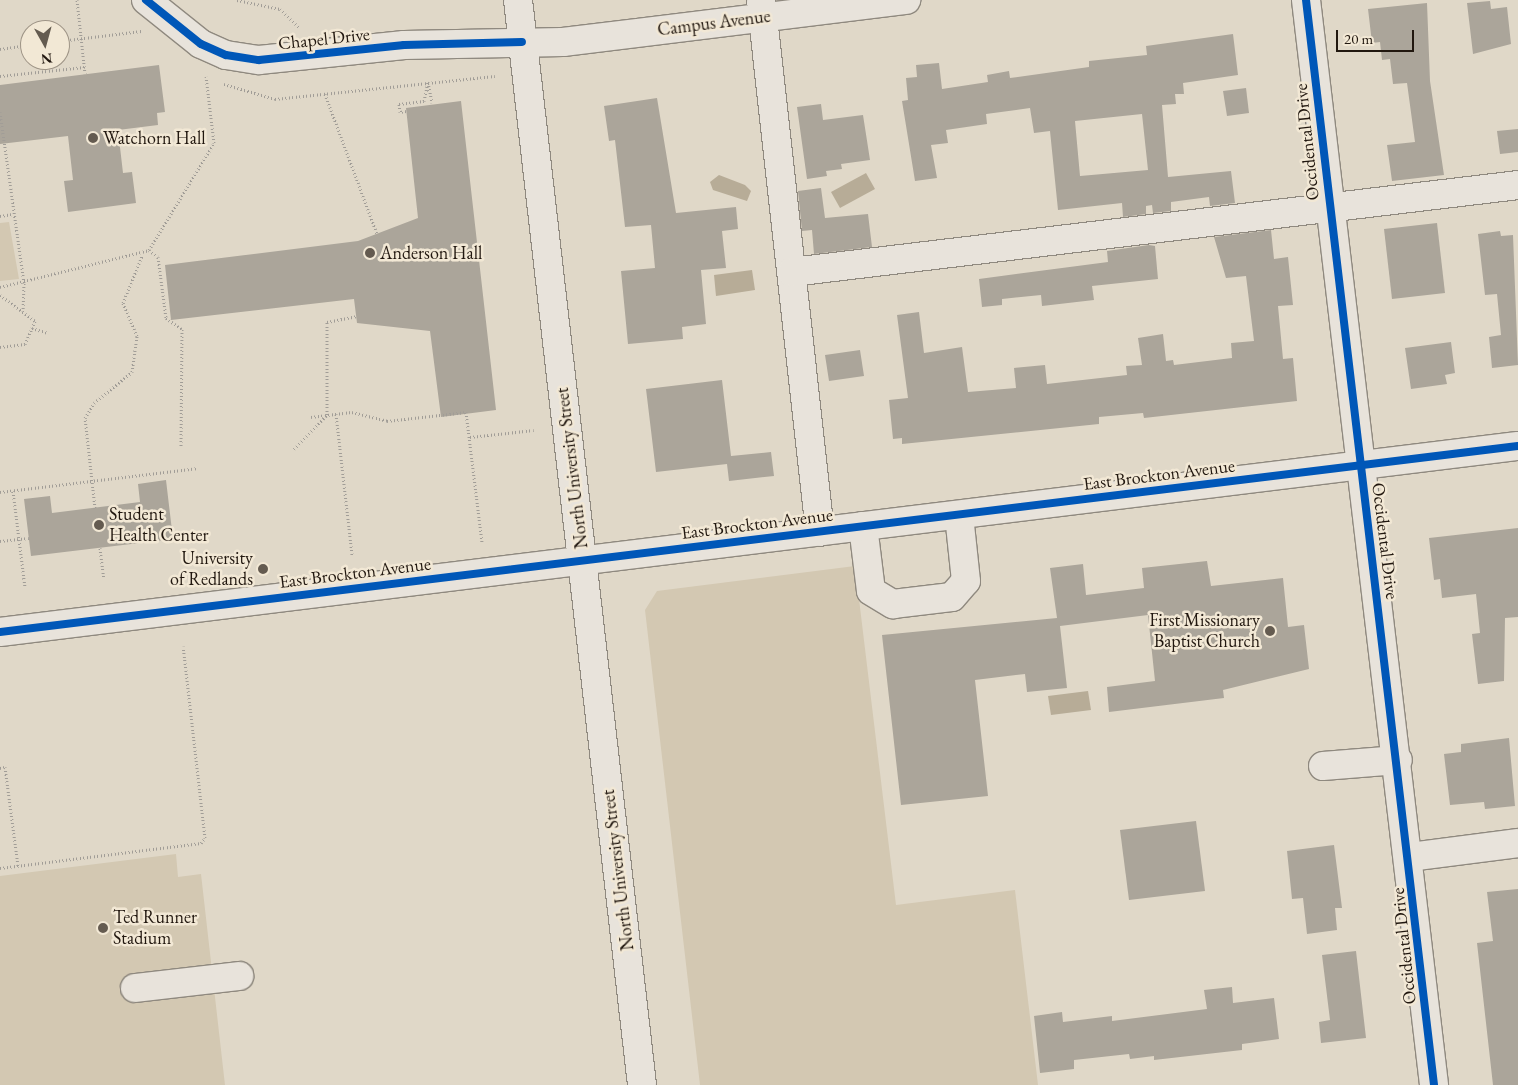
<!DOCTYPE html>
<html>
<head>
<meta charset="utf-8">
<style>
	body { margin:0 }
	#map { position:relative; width:1518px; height:1085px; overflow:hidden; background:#e0d8c8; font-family:"EB Garamond",serif }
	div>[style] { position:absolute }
	.green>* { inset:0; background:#d3c8b2 }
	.water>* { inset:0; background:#b7ac97 }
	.building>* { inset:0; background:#aba59a }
	.path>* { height:3px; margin-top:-1.5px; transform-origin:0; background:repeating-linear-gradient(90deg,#a19d97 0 1px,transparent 0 3.5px) }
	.roads { filter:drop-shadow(1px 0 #8f897f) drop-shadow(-1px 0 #8f897f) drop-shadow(0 1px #8f897f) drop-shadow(0 -1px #8f897f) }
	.minor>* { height:28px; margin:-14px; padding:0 14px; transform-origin:14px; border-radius:14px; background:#e8e3db }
	.cycleway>* { height:8px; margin:-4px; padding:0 4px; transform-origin:4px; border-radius:4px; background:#0057b8 }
	.dots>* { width:14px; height:14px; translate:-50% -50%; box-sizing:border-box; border:2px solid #f2e8d5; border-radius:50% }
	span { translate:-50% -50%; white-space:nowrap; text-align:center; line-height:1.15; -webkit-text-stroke:5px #f2e8d5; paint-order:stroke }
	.street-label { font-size:18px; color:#21170f }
	.poi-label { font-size:18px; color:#21170f }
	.left { translate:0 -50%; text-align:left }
	.right { translate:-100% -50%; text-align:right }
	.north { position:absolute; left:20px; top:20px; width:50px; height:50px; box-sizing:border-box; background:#f2e8d5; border:1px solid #9e9486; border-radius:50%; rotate:173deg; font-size:14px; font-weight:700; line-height:20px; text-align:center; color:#21170f }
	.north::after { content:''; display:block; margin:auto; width:18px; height:22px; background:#645b50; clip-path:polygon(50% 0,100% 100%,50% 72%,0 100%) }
	.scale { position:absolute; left:1336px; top:30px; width:78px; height:22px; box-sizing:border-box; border:2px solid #21170f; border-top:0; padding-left:6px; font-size:15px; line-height:18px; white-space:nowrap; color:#21170f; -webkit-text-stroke:4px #f2e8d5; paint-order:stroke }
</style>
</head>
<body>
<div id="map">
	<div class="green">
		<i style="clip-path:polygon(9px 222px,19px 279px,0 281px,0 223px)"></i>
		<i style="clip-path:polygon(855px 566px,896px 905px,1015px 890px,1038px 1085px,700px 1085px,645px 610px,657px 591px)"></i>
		<i style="clip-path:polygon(176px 854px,178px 877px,201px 874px,225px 1085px,0 1085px,0 876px)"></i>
	</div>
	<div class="water">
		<i style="clip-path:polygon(866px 173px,875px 189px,840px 208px,831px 192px)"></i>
		<i style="clip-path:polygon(719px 175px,745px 185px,751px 191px,747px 201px,713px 190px,710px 182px)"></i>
		<i style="clip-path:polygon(752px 270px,755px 290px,716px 296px,714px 275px)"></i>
		<i style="clip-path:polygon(1088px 691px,1091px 710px,1051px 715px,1048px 696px)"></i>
	</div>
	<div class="building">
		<i style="clip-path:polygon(1490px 1px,1491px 9px,1507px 7px,1511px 44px,1473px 54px,1467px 3px)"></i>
		<i style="clip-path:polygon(1427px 3px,1430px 81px,1444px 175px,1392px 181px,1387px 145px,1415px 142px,1407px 83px,1393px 84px,1390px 59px,1382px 60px,1380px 42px,1372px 43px,1368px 9px)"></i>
		<i style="clip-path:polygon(evenodd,1233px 34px,1238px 75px,1183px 83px,1184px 94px,1175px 94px,1176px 104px,1162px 105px,1168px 177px,1231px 171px,1235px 203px,1210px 206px,1209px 197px,1171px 202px,1171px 211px,1153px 213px,1152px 205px,1146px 206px,1146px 214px,1123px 217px,1122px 203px,1058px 210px,1050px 131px,1034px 133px,1030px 108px,986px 114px,987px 124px,946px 130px,948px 143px,931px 145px,937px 178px,915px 181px,902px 101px,908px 100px,906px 78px,917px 77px,916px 65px,939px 63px,942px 89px,988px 82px,987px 75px,1009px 71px,1010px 78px,1089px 67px,1089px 61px,1147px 55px,1146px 46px,1233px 34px,1142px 114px,1148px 170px,1080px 176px,1075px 121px,1142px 114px)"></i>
		<i style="clip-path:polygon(159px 65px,165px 112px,157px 113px,158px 125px,118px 130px,123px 173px,132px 172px,136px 203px,68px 212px,64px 181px,73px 180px,68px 136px,0 144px,0 85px)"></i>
		<i style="clip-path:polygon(1246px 88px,1249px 113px,1227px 116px,1223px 91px)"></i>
		<i style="clip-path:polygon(657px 98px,676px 213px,736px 207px,738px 229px,722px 231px,726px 268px,701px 270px,706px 324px,682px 327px,683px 339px,628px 344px,621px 271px,655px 268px,651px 225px,625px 227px,615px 140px,609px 141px,604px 106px)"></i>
		<i style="clip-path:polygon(461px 101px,496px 410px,441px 417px,430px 331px,357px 323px,354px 299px,171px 320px,165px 265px,358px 241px,418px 218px,406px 108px)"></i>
		<i style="clip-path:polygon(821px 104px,823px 120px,863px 115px,870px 160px,841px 164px,842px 169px,826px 171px,827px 176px,807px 179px,797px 107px)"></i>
		<i style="clip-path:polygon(1518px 129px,1518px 152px,1500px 154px,1497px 131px)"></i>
		<i style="clip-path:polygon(821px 188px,825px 218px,868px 214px,872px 247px,814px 254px,812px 230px,802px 231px,798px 191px)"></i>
		<i style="clip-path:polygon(1437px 223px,1445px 293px,1392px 299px,1384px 229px)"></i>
		<i style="clip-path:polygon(1271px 230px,1274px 259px,1288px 257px,1293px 305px,1278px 306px,1283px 359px,1293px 358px,1297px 401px,1144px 418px,1143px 413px,1099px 417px,1099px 424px,902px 444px,902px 438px,893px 439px,889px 400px,908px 398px,897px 315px,919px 312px,924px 353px,962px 347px,968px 392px,1016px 388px,1014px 368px,1045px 365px,1047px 384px,1127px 375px,1126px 366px,1142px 365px,1138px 338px,1163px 334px,1166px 361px,1173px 360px,1174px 365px,1232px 358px,1231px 343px,1254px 341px,1246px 276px,1226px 278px,1214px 237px)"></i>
		<i style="clip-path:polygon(1500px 231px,1501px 236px,1513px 235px,1518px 365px,1492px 368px,1489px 337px,1501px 335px,1497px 294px,1485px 295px,1478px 234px)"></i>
		<i style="clip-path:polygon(1149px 245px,1155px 246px,1158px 279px,1092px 286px,1094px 300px,1042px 306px,1041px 295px,1002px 299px,1002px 305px,982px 307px,979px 279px,1108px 262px,1107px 251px)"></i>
		<i style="clip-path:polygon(1451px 342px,1455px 373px,1445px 375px,1447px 384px,1411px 389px,1405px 348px)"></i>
		<i style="clip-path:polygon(860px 350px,864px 376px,829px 381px,825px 355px)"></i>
		<i style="clip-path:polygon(722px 380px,731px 456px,771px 452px,774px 476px,729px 481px,727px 464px,656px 472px,646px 389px)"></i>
		<i style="clip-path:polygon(166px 480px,173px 539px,31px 556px,24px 499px,50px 496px,52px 513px,140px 502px,138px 484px)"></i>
		<i style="clip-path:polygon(1518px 528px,1518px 617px,1505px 618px,1504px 681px,1478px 684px,1472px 634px,1480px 633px,1476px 594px,1442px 598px,1440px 579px,1434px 580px,1429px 538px)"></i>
		<i style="clip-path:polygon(1207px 561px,1211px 586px,1283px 578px,1288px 627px,1304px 625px,1309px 669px,1223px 690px,1224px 698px,1109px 712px,1107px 687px,1155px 681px,1148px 615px,1060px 626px,1067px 688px,1027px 692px,1025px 674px,975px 680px,988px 796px,901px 805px,882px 635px,1057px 618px,1050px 568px,1083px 564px,1086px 595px,1144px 588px,1142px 568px)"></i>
		<i style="clip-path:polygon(1509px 738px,1515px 806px,1485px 809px,1484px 802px,1450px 805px,1444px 754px,1461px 752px,1461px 744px)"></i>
		<i style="clip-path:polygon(1196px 821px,1205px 891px,1129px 900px,1120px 830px)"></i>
		<i style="clip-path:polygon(1334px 845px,1342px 908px,1335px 908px,1337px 930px,1307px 934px,1303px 898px,1292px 899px,1287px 851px)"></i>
		<i style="clip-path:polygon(1518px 889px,1518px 1085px,1493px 1085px,1477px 943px,1493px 941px,1487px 892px)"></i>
		<i style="clip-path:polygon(1356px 951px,1366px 1038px,1321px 1043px,1319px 1022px,1330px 1020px,1322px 955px)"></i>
		<i style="clip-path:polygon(1232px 987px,1233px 1003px,1274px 998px,1279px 1039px,1242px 1044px,1242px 1050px,1154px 1060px,1154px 1056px,1130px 1059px,1129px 1054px,1074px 1060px,1074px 1069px,1040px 1073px,1034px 1016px,1062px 1012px,1063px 1022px,1112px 1016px,1112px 1021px,1207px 1009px,1204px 990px)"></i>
	</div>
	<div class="path">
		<i style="left:77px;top:0;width:74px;rotate:83.8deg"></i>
		<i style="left:237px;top:0;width:44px;rotate:11.8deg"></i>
		<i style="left:280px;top:9px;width:28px;rotate:44deg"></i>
		<i style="left:60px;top:41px;width:82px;rotate:-7deg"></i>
		<i style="left:0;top:49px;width:30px;rotate:-8deg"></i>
		<i style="left:0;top:76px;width:85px;rotate:-6deg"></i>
		<i style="left:428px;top:82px;width:21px;rotate:79deg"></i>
		<i style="left:224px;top:84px;width:53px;rotate:16.4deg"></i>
		<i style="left:275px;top:99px;width:221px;rotate:-6deg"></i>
		<i style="left:325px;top:94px;width:149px;rotate:69.6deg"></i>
		<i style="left:406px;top:111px;width:6px;rotate:171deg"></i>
		<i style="left:400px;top:112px;width:8px;rotate:-97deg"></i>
		<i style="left:399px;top:104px;width:25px;rotate:-7deg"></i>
		<i style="left:424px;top:101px;width:19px;rotate:-78deg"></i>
		<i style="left:0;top:112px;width:173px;rotate:82deg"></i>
		<i style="left:24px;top:283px;width:28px;rotate:92deg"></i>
		<i style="left:0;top:216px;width:13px;rotate:-9deg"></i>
		<i style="left:149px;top:250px;width:11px;rotate:38deg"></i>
		<i style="left:158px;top:257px;width:62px;rotate:82.5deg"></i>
		<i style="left:166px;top:318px;width:19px;rotate:35deg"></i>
		<i style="left:182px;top:329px;width:118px;rotate:90.5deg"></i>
		<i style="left:0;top:287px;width:154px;rotate:-13.9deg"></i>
		<i style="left:149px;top:250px;width:125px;rotate:-58.7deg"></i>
		<i style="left:214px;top:143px;width:67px;rotate:-96.8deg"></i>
		<i style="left:0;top:295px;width:44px;rotate:36.6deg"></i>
		<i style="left:35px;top:321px;width:8px;rotate:113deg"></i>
		<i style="left:32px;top:328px;width:17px;rotate:17deg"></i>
		<i style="left:0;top:347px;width:25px;rotate:-7deg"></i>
		<i style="left:25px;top:344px;width:17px;rotate:-66deg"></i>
		<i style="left:336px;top:414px;width:142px;rotate:83.5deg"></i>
		<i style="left:311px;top:417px;width:41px;rotate:-7deg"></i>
		<i style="left:352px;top:412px;width:36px;rotate:14deg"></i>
		<i style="left:387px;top:421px;width:80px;rotate:-6.5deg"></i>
		<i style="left:466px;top:412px;width:132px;rotate:83deg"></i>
		<i style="left:470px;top:437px;width:64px;rotate:-6.2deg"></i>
		<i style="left:294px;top:449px;width:47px;rotate:-45.9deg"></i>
		<i style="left:327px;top:415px;width:93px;rotate:-90deg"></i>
		<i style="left:327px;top:322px;width:31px;rotate:-11deg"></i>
		<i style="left:13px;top:491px;width:97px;rotate:82.9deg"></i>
		<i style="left:0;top:492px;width:198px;rotate:-6.9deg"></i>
		<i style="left:95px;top:508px;width:91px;rotate:-96.3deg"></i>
		<i style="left:85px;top:418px;width:17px;rotate:-59deg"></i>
		<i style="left:94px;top:403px;width:49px;rotate:-39.2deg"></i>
		<i style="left:132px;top:372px;width:36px;rotate:-82deg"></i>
		<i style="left:137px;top:336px;width:36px;rotate:-113deg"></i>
		<i style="left:123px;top:303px;width:51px;rotate:-68deg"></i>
		<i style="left:0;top:541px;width:29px;rotate:-6deg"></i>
		<i style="left:100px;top:548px;width:31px;rotate:83deg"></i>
		<i style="left:0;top:768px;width:5px;rotate:-11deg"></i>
		<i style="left:5px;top:767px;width:100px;rotate:82.5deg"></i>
		<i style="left:0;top:868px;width:203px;rotate:-7.1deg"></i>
		<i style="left:201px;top:843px;width:6px;rotate:-51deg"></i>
		<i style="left:205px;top:838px;width:193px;rotate:-96.5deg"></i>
	</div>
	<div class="roads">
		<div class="minor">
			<i style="left:146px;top:0;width:70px;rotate:38.7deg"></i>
			<i style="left:201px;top:44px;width:27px;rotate:24deg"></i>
			<i style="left:226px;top:55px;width:33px;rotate:9deg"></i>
			<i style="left:259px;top:60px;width:146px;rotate:-5.9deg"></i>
			<i style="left:404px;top:45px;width:159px;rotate:-1.1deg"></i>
			<i style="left:563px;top:42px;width:346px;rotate:-7deg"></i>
			<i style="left:518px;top:0;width:1092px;rotate:83.48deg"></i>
			<i style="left:761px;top:0;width:535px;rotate:83.67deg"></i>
			<i style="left:1306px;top:0;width:1093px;rotate:83.27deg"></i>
			<i style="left:792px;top:272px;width:731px;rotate:-6.83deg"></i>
			<i style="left:863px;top:526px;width:65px;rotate:83deg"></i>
			<i style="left:871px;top:591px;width:26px;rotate:31deg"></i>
			<i style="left:893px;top:604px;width:59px;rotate:-6.8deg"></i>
			<i style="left:952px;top:597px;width:21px;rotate:-49deg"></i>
			<i style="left:966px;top:581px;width:66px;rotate:-96.1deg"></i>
			<i style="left:0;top:632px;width:1529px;rotate:-6.99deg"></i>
			<i style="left:1323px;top:766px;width:75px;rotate:-4.6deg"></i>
			<i style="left:1409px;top:857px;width:110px;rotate:-7.3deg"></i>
			<i style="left:135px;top:988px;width:105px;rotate:-6.6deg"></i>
		</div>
	</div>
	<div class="cycleway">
		<i style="left:146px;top:0;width:70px;rotate:38.7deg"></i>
		<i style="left:201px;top:44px;width:27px;rotate:24deg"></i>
		<i style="left:226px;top:55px;width:33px;rotate:9deg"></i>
		<i style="left:259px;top:60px;width:146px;rotate:-5.9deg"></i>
		<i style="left:404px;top:45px;width:118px;rotate:-1.5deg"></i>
		<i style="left:1306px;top:0;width:1093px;rotate:83.27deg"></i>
		<i style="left:0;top:632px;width:1529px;rotate:-6.99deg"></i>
	</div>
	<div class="dots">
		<i style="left:93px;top:138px;background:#645b50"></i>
		<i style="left:370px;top:253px;background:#645b50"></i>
		<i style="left:99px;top:525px;background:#645b50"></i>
		<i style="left:263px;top:569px;background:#645b50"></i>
		<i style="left:1270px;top:631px;background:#645b50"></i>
		<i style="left:103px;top:928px;background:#645b50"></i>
	</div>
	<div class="street-label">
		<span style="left:714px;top:23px;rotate:-7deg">Campus Avenue</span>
		<span style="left:324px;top:39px;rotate:-6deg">Chapel Drive</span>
		<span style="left:1307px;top:142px;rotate:-96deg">Occidental Drive</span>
		<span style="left:572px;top:468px;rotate:-97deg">North University Street</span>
		<span style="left:1159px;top:475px;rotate:-7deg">East Brockton Avenue</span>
		<span style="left:757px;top:524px;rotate:-7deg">East Brockton Avenue</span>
		<span style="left:1385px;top:541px;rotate:83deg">Occidental Drive</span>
		<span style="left:355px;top:573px;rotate:-7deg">East Brockton Avenue</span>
		<span style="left:618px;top:870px;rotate:-97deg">North University Street</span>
		<span style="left:1404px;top:946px;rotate:-96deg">Occidental Drive</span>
	</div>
	<div class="poi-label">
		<span class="left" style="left:103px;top:138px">Watchorn Hall</span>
		<span class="left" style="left:380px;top:253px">Anderson Hall</span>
		<span class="left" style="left:109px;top:525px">Student<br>Health Center</span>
		<span class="right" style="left:253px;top:569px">University<br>of Redlands</span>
		<span class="right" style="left:1260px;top:631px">First Missionary<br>Baptist Church</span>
		<span class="left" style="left:113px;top:928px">Ted Runner<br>Stadium</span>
	</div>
	<div class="north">N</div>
	<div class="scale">20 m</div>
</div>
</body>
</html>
